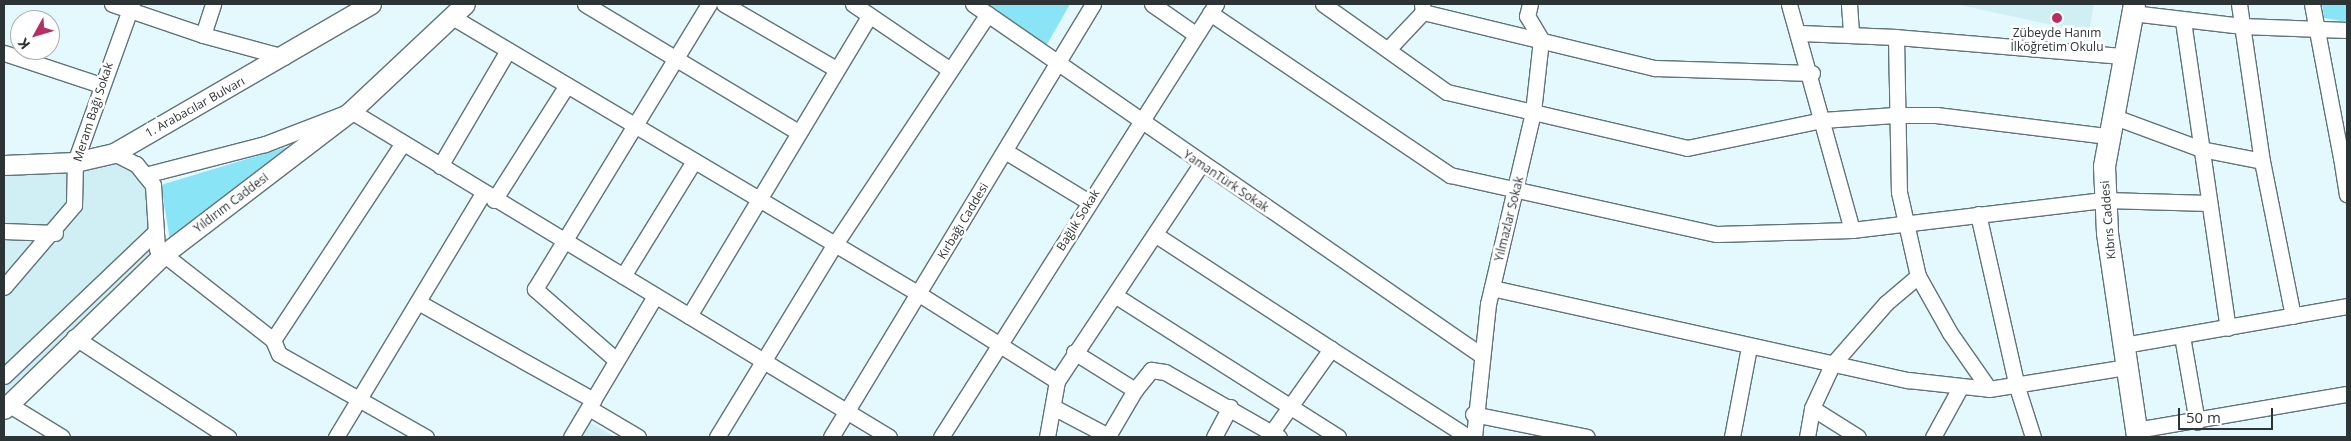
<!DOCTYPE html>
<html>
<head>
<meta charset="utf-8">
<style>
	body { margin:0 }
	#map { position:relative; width:2351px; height:441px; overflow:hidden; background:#e4f9fe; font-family:"Open Sans",sans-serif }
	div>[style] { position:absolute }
	.built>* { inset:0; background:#d0eff5 }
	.green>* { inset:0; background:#89e4f6 }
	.roads { filter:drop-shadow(1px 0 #607478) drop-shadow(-1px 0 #607478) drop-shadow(0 1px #607478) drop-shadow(0 -1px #607478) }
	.minor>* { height:15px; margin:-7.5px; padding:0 7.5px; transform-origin:7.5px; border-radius:7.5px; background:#fff }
	.tertiary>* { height:19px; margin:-9.5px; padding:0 9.5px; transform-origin:9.5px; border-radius:9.5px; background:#fff }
	.secondary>* { height:21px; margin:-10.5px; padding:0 10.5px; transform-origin:10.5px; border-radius:10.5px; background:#fff }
	.dots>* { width:14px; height:14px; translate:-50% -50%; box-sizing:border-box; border:2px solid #fff; border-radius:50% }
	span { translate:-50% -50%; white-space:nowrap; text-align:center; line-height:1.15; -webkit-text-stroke:5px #fff; paint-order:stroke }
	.poi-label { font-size:12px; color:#2c3436 }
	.street-label { font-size:12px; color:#2c3436 }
	.frame { position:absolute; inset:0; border:5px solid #2c3436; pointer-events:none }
	.north { position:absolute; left:10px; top:10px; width:50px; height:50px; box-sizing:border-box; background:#fff; border:1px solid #abaeaf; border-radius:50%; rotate:231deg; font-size:14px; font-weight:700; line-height:20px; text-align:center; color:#2c3436 }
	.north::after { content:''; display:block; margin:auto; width:18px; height:22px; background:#b82d65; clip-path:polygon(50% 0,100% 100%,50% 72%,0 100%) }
	.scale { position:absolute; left:2178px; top:408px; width:95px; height:22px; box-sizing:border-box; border:2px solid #2c3436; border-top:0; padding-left:6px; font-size:15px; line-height:18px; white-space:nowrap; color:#2c3436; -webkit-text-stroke:4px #fff; paint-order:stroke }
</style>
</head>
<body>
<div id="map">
	<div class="built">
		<i style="clip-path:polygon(1955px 4px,2094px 4px,2089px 33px)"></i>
		<i style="clip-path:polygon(106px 151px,149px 181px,162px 245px,4px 394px,4px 156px)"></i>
		<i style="clip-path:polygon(589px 422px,615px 437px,580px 437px)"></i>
	</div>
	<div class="green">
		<i style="clip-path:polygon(988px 4px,1070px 4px,1046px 46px)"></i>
		<i style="clip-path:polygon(2322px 4px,2347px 4px,2347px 22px,2324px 18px)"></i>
		<i style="clip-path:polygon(290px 146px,170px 240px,161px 185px)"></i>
	</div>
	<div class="roads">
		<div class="minor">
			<i style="left:112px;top:4px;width:96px;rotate:18.8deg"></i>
			<i style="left:203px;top:35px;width:33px;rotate:-72deg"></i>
			<i style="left:585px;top:4px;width:249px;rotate:31deg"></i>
			<i style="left:724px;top:4px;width:129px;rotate:30.1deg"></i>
			<i style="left:853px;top:4px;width:117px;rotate:34.2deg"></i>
			<i style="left:973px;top:4px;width:617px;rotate:34.64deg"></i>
			<i style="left:1152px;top:4px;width:52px;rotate:34.9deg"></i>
			<i style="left:1323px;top:4px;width:152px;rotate:35.4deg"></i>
			<i style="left:1447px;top:92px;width:246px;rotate:13.1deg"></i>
			<i style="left:1687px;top:148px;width:138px;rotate:-11.7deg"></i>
			<i style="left:1822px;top:120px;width:73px;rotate:-3.9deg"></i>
			<i style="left:1895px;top:115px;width:41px"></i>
			<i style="left:1936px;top:115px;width:173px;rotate:7deg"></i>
			<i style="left:1849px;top:4px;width:30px;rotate:86deg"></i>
			<i style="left:2239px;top:4px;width:159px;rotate:81.7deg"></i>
			<i style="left:2312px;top:4px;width:156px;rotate:79.3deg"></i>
			<i style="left:2341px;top:157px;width:6px;rotate:-9deg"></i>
			<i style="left:1423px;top:12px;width:239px;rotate:13.6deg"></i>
			<i style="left:1655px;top:68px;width:157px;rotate:1.8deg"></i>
			<i style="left:1210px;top:13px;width:290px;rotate:34deg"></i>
			<i style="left:1450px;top:175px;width:273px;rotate:12.5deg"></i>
			<i style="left:1717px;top:234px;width:135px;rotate:-1.7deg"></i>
			<i style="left:1852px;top:230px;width:235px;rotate:-105.6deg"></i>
			<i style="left:2132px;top:13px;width:111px;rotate:6.7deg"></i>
			<i style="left:2242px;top:26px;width:105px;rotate:2.2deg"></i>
			<i style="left:454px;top:18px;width:541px;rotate:30.69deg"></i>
			<i style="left:919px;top:294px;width:163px;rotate:32.2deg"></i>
			<i style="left:2183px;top:21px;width:310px;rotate:81.7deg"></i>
			<i style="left:1800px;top:33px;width:96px;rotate:2.4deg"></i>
			<i style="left:1896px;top:37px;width:155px;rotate:88.9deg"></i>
			<i style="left:1899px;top:192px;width:86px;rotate:77.3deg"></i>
			<i style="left:1918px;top:276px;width:42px;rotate:139.8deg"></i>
			<i style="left:1886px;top:303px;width:82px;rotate:131.1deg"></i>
			<i style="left:1832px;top:365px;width:47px;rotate:114.9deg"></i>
			<i style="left:203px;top:35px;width:84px;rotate:15.2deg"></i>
			<i style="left:1896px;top:37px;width:228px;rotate:4.8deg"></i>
			<i style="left:1390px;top:47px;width:48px;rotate:-46.7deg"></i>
			<i style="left:1423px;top:12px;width:8px;rotate:-97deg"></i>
			<i style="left:4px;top:53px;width:102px;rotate:18.3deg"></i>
			<i style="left:2112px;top:116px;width:95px;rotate:20.3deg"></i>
			<i style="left:2201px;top:149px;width:62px;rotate:11.1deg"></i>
			<i style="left:2262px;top:161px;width:158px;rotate:78.7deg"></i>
			<i style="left:1005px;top:151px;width:98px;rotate:31.3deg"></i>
			<i style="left:114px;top:153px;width:25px;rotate:27deg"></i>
			<i style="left:136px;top:164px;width:27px;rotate:51deg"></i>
			<i style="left:153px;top:185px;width:64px;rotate:86.4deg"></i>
			<i style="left:157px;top:249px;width:147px;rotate:38.1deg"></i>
			<i style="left:273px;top:340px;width:15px;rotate:67deg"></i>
			<i style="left:279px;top:354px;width:169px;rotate:29.5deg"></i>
			<i style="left:2341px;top:157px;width:38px;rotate:81deg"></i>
			<i style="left:440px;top:166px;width:134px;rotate:-59.6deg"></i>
			<i style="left:145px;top:175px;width:124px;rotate:-14.5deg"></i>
			<i style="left:265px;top:144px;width:92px;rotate:-21deg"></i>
			<i style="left:351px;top:111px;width:629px;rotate:31.21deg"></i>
			<i style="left:494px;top:200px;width:136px;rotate:-57.6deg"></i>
			<i style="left:1978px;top:214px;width:177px;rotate:77.3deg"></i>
			<i style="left:2017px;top:387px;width:52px;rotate:72.3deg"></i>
			<i style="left:1852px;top:230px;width:255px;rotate:-6.8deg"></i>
			<i style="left:2105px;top:200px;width:104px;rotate:1.7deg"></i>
			<i style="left:4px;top:231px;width:51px;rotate:2.2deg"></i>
			<i style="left:1156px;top:235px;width:209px;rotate:33.1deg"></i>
			<i style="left:623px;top:276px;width:135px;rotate:-58.3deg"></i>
			<i style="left:1918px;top:276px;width:65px;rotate:60.7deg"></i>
			<i style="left:1950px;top:333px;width:68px;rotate:55.1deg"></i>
			<i style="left:4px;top:287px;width:108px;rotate:-49.5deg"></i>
			<i style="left:74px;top:205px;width:43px;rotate:-88.7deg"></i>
			<i style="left:75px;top:162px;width:168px;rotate:-70.2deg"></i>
			<i style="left:1492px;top:288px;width:426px;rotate:12.5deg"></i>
			<i style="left:1908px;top:380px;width:81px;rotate:6.3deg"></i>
			<i style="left:1989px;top:389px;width:140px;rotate:-9.1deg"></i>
			<i style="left:1116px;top:296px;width:263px;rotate:32.4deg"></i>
			<i style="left:418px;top:302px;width:201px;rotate:29.2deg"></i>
			<i style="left:689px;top:316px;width:350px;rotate:-59deg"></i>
			<i style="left:2182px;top:336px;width:87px;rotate:80.1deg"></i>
			<i style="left:74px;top:337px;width:184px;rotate:33deg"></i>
			<i style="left:273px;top:340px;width:236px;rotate:-56.6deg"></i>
			<i style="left:2124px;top:345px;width:226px;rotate:-9.9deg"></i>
			<i style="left:1074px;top:352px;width:72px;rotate:31.9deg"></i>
			<i style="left:1135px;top:390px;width:26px;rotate:-51deg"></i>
			<i style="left:1151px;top:370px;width:14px;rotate:8deg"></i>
			<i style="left:1165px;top:372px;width:131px;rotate:29.7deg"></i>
			<i style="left:616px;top:360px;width:108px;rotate:-138.8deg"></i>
			<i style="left:535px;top:289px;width:334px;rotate:-58.6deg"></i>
			<i style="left:4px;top:376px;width:210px;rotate:-43.6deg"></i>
			<i style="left:8px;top:404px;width:63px;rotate:31.4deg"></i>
			<i style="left:589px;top:408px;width:57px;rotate:30.6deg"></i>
			<i style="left:1055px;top:408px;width:62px;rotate:27.8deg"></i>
			<i style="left:1473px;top:414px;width:116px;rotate:11.4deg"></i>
			<i style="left:2136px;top:430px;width:214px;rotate:-9.7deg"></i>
			<i style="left:1272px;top:432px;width:102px;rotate:-54.6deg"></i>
			<i style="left:1331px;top:349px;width:163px;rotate:32.7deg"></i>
			<i style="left:1108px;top:436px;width:53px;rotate:-59.6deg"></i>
			<i style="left:336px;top:437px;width:285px;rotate:-58.9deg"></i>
			<i style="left:571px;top:437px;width:164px;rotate:-59.2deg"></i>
			<i style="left:717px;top:437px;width:226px;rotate:-58.6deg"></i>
			<i style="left:835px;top:244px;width:276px;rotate:-56.4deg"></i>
			<i style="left:831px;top:437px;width:506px;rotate:-58.82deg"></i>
			<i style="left:941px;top:437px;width:513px;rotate:-57.58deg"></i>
			<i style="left:1047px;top:437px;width:57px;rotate:-79.9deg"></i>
			<i style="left:1057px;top:381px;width:260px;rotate:-56.4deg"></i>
			<i style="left:1214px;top:437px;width:34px;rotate:-62deg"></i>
			<i style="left:1474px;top:437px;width:134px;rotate:-84deg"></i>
			<i style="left:1488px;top:304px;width:197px;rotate:-76.8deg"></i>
			<i style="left:1533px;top:112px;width:73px;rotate:-83.7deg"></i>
			<i style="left:1541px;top:39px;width:27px;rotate:-121deg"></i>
			<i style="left:1527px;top:16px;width:12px;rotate:-76deg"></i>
			<i style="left:1732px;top:437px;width:92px;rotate:-79.3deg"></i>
			<i style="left:1807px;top:437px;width:29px;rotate:-80deg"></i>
			<i style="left:1812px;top:408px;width:54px;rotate:32.2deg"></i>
			<i style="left:1933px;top:437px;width:58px;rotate:-61.2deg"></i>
		</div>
		<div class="tertiary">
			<i style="left:4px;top:165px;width:71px;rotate:-2.4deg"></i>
			<i style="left:75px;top:162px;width:40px;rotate:-13deg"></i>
			<i style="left:114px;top:153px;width:297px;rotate:-30.1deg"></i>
			<i style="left:4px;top:409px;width:223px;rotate:-44.1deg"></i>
			<i style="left:164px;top:254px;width:235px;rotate:-37.4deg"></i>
			<i style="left:351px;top:111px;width:156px;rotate:-43.2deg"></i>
		</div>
		<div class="secondary">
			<i style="left:2134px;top:4px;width:165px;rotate:100.5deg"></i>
			<i style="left:2104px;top:166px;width:67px;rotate:87.4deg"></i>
			<i style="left:2107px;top:233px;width:206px;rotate:81.6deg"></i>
		</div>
	</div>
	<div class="dots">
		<i style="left:2057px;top:18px;background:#b82d65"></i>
	</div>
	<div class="poi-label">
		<span style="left:2057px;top:40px">Zübeyde Hanım<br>İlköğretim Okulu</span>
	</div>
	<div class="street-label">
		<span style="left:195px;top:107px;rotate:-29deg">1. Arabacılar Bulvarı</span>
		<span style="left:93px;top:112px;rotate:-72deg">Meram Bağı Sokak</span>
		<span style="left:1226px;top:181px;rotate:34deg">YamanTürk Sokak</span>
		<span style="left:231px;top:203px;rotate:-37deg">Yıldırım Caddesi</span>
		<span style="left:1509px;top:219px;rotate:-76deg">Yılmazlar Sokak</span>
		<span style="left:1078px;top:220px;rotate:-58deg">Bağlık Sokak</span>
		<span style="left:2108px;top:220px;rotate:-95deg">Kıbrıs Caddesi</span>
		<span style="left:963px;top:221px;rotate:-59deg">Kırbağı Caddesi</span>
	</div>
	<div class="frame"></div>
	<div class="north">K</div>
	<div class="scale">50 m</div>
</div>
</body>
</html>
